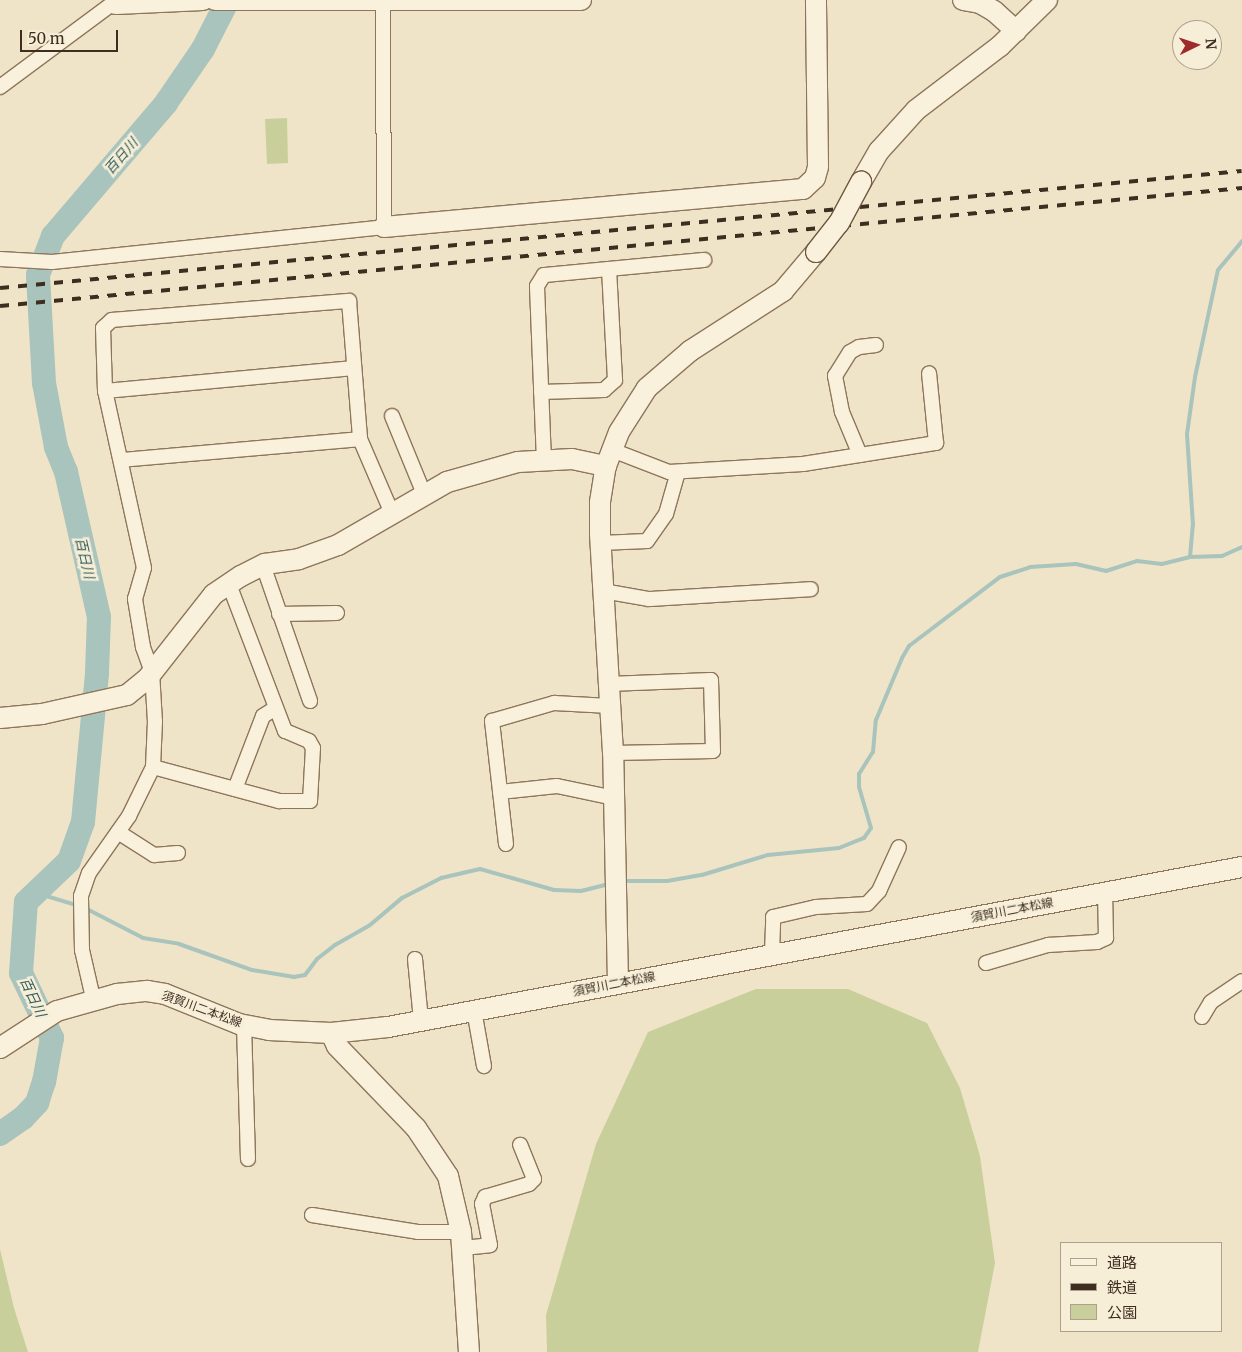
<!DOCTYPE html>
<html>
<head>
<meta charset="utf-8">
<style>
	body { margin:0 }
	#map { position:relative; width:1242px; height:1352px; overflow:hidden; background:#f0e4c8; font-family:Merriweather,"Noto Sans JP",serif }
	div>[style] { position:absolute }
	.green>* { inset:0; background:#c9cf9b }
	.stream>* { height:4px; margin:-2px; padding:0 2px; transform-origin:2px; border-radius:2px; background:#a9c4bc }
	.river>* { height:24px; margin:-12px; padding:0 12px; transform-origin:12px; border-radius:12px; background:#a9c4bc }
	.roads { filter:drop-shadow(1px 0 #8d765c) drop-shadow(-1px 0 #8d765c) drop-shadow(0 1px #8d765c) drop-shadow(0 -1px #8d765c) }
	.street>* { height:14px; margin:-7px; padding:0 7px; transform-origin:7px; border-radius:7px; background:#faf1dc }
	.secondary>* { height:20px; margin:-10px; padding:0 10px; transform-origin:10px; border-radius:10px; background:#faf1dc }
	.rail>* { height:4px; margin-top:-2px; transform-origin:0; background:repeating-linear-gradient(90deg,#3d2e20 0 9px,transparent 0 18px) }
	.bridges { filter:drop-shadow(1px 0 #6f573f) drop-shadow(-1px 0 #6f573f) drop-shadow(0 1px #6f573f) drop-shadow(0 -1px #6f573f) }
	.secondary-bridge>* { height:20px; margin:-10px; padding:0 10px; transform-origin:10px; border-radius:10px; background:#faf1dc }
	span { translate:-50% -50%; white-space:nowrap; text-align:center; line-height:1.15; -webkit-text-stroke:5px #f7eed8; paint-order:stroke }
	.street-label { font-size:12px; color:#3d2e20 }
	.water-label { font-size:14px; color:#2f5d5a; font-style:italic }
	.legend { position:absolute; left:1060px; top:1242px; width:162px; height:90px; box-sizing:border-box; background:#f7eed8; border:1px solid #ada18e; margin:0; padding:6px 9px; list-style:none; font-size:15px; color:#3d2e20 }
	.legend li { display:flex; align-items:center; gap:10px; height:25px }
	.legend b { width:25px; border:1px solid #ada18e }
	.north { position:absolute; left:1172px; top:20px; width:50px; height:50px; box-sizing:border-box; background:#f7eed8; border:1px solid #ada18e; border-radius:50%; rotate:86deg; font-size:14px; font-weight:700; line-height:20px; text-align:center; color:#3d2e20 }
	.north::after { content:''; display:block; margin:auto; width:18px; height:22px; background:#9e2a2b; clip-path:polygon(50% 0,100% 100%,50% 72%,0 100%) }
	.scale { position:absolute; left:20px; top:30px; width:98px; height:22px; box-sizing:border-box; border:2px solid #3d2e20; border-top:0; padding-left:6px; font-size:15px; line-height:18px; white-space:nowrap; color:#3d2e20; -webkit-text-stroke:4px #f7eed8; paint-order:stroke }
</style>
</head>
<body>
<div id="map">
	<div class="green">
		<i style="clip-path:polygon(287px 118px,288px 163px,267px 164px,265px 119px)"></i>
		<i style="clip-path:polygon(756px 989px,848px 989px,927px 1023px,960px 1088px,980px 1156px,995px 1263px,978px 1352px,547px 1352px,546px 1315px,596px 1144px,648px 1032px)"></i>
		<i style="clip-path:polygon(0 1249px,14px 1308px,28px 1352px,0 1352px)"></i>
	</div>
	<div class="stream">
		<i style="left:1190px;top:557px;width:32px;rotate:-85deg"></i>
		<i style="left:1193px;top:525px;width:91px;rotate:-93.8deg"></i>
		<i style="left:1187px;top:434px;width:58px;rotate:-82deg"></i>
		<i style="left:1195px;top:377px;width:109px;rotate:-77.9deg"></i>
		<i style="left:1218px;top:270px;width:38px;rotate:-50deg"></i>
		<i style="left:621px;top:881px;width:46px"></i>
		<i style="left:667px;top:881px;width:36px;rotate:-10deg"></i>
		<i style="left:702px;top:875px;width:69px;rotate:-16.9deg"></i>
		<i style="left:768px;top:855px;width:71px;rotate:-5.6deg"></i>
		<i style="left:839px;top:848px;width:27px;rotate:-22deg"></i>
		<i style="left:864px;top:838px;width:12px;rotate:-55deg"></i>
		<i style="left:871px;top:828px;width:43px;rotate:-106.3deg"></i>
		<i style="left:859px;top:787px;width:13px;rotate:-90deg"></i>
		<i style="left:859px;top:774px;width:26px;rotate:-58deg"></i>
		<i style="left:873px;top:752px;width:32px;rotate:-85deg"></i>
		<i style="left:876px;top:720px;width:67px;rotate:-67.2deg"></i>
		<i style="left:902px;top:658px;width:14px;rotate:-60deg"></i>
		<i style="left:909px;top:646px;width:114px;rotate:-37.2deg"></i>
		<i style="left:1000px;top:577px;width:32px;rotate:-18deg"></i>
		<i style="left:1030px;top:567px;width:46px;rotate:-3.7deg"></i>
		<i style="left:1076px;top:564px;width:31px;rotate:13deg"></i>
		<i style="left:1106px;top:571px;width:33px;rotate:-18deg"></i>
		<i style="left:1137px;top:561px;width:25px;rotate:7deg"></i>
		<i style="left:1162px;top:564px;width:29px;rotate:-14deg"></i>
		<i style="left:1190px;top:557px;width:32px;rotate:-2deg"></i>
		<i style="left:1222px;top:556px;width:22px;rotate:-24deg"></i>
		<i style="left:33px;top:892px;width:48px;rotate:16.9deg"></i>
		<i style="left:85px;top:908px;width:65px;rotate:27.3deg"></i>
		<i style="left:143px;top:938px;width:36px;rotate:9deg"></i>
		<i style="left:179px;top:944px;width:77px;rotate:19.6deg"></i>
		<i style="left:252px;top:970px;width:43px;rotate:9.5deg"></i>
		<i style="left:294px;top:977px;width:11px;rotate:-10deg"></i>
		<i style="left:305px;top:975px;width:20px;rotate:-53deg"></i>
		<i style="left:317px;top:959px;width:23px;rotate:-38deg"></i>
		<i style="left:335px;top:945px;width:40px;rotate:-29.7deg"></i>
		<i style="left:370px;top:925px;width:42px;rotate:-40.2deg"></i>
		<i style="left:402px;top:898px;width:44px;rotate:-27.1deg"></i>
		<i style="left:441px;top:878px;width:40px;rotate:-13deg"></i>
		<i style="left:480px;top:869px;width:77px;rotate:15.8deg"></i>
		<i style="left:554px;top:890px;width:27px;rotate:2deg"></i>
		<i style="left:581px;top:891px;width:29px;rotate:-14deg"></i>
	</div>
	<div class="river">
		<i style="left:0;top:1134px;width:28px;rotate:-35deg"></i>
		<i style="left:23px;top:1118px;width:21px;rotate:-47deg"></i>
		<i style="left:37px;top:1103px;width:22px;rotate:-72deg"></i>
		<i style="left:44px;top:1082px;width:45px;rotate:-79.7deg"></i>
		<i style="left:52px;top:1038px;width:72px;rotate:-115.5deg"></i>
		<i style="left:21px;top:973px;width:71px;rotate:-86deg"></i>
		<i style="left:26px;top:902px;width:59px;rotate:-43.6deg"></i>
		<i style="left:69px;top:861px;width:41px;rotate:-70.3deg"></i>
		<i style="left:83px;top:822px;width:150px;rotate:-84.6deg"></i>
		<i style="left:97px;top:673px;width:56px;rotate:-88deg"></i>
		<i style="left:99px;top:617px;width:149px;rotate:-102.8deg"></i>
		<i style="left:66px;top:472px;width:27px;rotate:-112deg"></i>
		<i style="left:56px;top:447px;width:65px;rotate:-100.6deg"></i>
		<i style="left:44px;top:383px;width:108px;rotate:-93.2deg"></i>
		<i style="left:38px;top:275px;width:42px;rotate:-69deg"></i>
		<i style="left:53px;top:236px;width:175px;rotate:-49.6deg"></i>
		<i style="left:166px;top:103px;width:65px;rotate:-55.6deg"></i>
		<i style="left:203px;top:49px;width:55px;rotate:-63deg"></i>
	</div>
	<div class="roads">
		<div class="street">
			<i style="left:0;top:87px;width:146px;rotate:-36.6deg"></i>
			<i style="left:0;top:259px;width:52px;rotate:3.3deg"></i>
			<i style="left:52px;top:262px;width:334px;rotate:-6deg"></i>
			<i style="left:384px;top:227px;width:225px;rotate:-90.3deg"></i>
			<i style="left:105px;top:391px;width:250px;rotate:-5.3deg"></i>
			<i style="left:541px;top:392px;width:63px;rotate:-1.8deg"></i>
			<i style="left:604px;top:390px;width:15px;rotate:-42deg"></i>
			<i style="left:615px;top:380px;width:111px;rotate:-93.1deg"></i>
			<i style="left:392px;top:416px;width:84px;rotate:67.7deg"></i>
			<i style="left:612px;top:450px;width:61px;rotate:21.1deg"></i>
			<i style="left:669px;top:472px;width:134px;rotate:-3.4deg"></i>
			<i style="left:803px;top:464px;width:135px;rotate:-9deg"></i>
			<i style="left:936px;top:443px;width:70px;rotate:-95.7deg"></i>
			<i style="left:860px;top:455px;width:47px;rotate:-112.7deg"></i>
			<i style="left:842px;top:412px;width:37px;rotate:-101deg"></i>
			<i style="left:835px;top:376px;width:28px;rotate:-58deg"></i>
			<i style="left:850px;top:352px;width:10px;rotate:-29deg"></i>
			<i style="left:859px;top:347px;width:17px;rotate:-7deg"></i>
			<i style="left:121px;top:460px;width:240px;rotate:-5deg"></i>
			<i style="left:544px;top:461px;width:175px;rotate:-92.3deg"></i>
			<i style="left:537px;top:286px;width:13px;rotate:-58deg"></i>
			<i style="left:544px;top:275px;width:161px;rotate:-5.4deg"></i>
			<i style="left:601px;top:543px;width:46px;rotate:-2.5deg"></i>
			<i style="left:647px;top:541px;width:33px;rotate:-55deg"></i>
			<i style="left:666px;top:514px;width:44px;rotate:-74.1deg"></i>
			<i style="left:263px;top:565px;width:144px;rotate:70.9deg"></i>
			<i style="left:603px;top:591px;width:47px;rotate:9.9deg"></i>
			<i style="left:649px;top:599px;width:162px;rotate:-3.5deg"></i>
			<i style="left:279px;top:614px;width:58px;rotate:-1deg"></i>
			<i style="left:608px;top:684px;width:103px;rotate:-2.2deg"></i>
			<i style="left:711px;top:680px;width:71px;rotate:88.4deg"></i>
			<i style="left:713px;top:751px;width:100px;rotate:178.9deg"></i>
			<i style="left:153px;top:767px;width:131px;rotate:15.1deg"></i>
			<i style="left:279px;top:801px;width:31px"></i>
			<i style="left:310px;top:801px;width:53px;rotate:-86.8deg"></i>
			<i style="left:313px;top:748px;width:8px;rotate:-120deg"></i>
			<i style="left:309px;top:741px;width:26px;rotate:-157deg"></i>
			<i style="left:285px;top:731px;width:157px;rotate:-110.9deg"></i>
			<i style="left:235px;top:789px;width:78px;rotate:-69deg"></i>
			<i style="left:263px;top:716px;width:15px;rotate:-32deg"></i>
			<i style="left:500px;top:792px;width:57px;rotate:-6deg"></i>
			<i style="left:557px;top:786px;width:58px;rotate:11.9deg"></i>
			<i style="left:118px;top:832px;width:43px;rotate:32.6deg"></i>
			<i style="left:154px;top:855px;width:24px;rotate:-5deg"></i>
			<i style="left:506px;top:844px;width:124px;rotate:-96.5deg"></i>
			<i style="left:492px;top:721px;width:65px;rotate:-16.2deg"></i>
			<i style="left:554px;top:703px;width:56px;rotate:3.1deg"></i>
			<i style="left:772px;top:954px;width:37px;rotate:-88deg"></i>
			<i style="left:773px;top:917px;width:44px;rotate:-13.1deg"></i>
			<i style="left:816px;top:907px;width:51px;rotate:-3.4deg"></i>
			<i style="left:867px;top:904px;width:18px;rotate:-47deg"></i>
			<i style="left:879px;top:891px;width:48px;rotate:-65.6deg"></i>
			<i style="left:415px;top:959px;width:61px;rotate:84.4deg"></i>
			<i style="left:986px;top:963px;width:65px;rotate:-16.2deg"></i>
			<i style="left:1048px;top:945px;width:49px;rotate:-3.5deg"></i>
			<i style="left:1097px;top:942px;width:10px;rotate:-24deg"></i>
			<i style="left:1106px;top:938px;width:46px;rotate:-91.2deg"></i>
			<i style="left:93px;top:998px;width:49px;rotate:-102.9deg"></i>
			<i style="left:82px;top:950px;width:54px;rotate:-91.1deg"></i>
			<i style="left:81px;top:896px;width:24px;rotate:-71deg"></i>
			<i style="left:89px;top:873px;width:70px;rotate:-54.9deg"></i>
			<i style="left:129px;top:816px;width:55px;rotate:-63.9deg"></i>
			<i style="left:153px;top:767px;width:45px;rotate:-87.5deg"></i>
			<i style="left:155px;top:722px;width:50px;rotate:-93.4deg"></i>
			<i style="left:152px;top:672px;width:27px;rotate:-110deg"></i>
			<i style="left:143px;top:647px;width:49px;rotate:-99.5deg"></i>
			<i style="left:135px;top:599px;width:32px;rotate:-74deg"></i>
			<i style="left:144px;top:568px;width:181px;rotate:-102.4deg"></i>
			<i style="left:105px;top:391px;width:63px;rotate:-91.8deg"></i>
			<i style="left:103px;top:328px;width:12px;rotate:-42deg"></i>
			<i style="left:112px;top:320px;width:238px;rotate:-4.6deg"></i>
			<i style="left:349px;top:301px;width:138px;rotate:85.4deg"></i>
			<i style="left:360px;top:439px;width:78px;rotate:66.7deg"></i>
			<i style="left:474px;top:1010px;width:57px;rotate:79.9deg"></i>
			<i style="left:1202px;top:1017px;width:17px;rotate:-59deg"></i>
			<i style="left:1211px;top:1002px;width:37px;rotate:-34deg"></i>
			<i style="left:244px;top:1025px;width:134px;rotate:88.3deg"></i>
			<i style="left:312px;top:1215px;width:107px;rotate:9.1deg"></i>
			<i style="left:418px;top:1232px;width:43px"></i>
			<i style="left:463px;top:1248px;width:27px;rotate:-6deg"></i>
			<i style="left:490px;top:1245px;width:42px;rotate:-101deg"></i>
			<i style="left:482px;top:1204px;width:8px;rotate:-67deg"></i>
			<i style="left:485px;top:1197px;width:46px;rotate:-16.5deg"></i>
			<i style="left:529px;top:1184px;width:7px;rotate:-45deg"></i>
			<i style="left:534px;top:1179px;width:37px;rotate:-112deg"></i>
		</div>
		<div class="secondary">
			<i style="left:215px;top:0;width:366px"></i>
			<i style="left:963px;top:0;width:17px;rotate:10deg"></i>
			<i style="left:980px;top:3px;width:16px;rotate:30deg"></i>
			<i style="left:994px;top:11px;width:30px;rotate:42deg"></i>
			<i style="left:116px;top:4px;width:87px;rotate:-2.6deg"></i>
			<i style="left:861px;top:182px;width:36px;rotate:-60deg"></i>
			<i style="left:879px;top:151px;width:55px;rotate:-47.9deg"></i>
			<i style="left:916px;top:110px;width:106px;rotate:-37.3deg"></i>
			<i style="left:1000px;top:46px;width:66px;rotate:-44.4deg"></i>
			<i style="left:384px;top:227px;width:421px;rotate:-5.2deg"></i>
			<i style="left:803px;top:189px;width:16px;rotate:-43deg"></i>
			<i style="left:815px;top:178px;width:11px;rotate:-75deg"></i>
			<i style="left:818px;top:167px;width:167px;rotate:-90.7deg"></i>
			<i style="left:0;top:718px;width:42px;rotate:-5.4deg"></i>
			<i style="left:42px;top:714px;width:87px;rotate:-12.6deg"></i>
			<i style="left:127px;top:695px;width:26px;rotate:-39deg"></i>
			<i style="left:147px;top:679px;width:108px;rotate:-51.8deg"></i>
			<i style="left:214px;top:594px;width:32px;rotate:-34deg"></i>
			<i style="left:241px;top:576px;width:27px;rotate:-27deg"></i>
			<i style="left:265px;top:564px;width:34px;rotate:-8deg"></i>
			<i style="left:299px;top:559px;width:41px;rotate:-19.7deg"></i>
			<i style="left:338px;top:545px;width:126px;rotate:-30deg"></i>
			<i style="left:447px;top:482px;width:74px;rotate:-15.7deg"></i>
			<i style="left:518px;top:462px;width:54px;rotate:-3.2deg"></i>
			<i style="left:572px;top:459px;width:35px;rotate:12deg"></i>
			<i style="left:618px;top:983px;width:230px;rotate:-91.2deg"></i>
			<i style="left:613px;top:753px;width:220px;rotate:-93.4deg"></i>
			<i style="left:600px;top:533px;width:31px;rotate:-90deg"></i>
			<i style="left:600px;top:502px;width:36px;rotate:-81deg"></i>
			<i style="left:606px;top:466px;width:36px;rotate:-69deg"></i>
			<i style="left:619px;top:432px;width:52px;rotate:-57.5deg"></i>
			<i style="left:647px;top:388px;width:57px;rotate:-40.7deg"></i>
			<i style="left:690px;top:351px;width:111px;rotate:-32.8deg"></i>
			<i style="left:783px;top:291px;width:51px;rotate:-49.8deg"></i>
			<i style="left:331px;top:1033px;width:14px;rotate:65deg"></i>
			<i style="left:337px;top:1046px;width:114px;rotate:46.1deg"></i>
			<i style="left:416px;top:1128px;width:58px;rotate:56.3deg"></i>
			<i style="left:448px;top:1176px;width:57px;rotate:76.9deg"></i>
			<i style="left:461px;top:1232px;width:120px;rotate:86.2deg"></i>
			<i style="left:0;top:1048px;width:68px;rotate:-33deg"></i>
			<i style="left:57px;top:1011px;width:62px;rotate:-15.8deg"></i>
			<i style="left:117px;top:994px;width:30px;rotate:-6deg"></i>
			<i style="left:147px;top:991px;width:18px;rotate:9deg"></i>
			<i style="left:165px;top:994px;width:80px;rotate:22.1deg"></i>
			<i style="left:239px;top:1024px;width:31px;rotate:11deg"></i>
			<i style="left:269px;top:1030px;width:62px;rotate:2.8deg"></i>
			<i style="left:331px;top:1033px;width:57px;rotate:-6deg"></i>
			<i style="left:388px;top:1027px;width:869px;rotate:-10.61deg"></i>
		</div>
	</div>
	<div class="rail">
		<i style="left:0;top:288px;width:1247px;rotate:-5.38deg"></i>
		<i style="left:0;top:306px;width:1248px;rotate:-5.43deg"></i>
	</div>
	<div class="bridges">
		<div class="secondary-bridge">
			<i style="left:816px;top:252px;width:37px;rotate:-52deg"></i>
			<i style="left:839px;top:223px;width:47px;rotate:-61.8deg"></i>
		</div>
	</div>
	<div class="street-label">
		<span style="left:1012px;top:910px;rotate:-11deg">須賀川二本松線</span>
		<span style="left:614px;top:984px;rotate:-11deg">須賀川二本松線</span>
		<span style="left:202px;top:1009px;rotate:20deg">須賀川二本松線</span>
	</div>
	<div class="water-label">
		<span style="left:121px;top:156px;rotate:-49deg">百日川</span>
		<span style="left:85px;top:558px;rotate:77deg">百日川</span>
		<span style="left:33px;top:997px;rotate:65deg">百日川</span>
	</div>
	<ul class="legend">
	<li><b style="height:6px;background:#faf1dc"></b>道路</li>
	<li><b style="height:6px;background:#3d2e20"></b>鉄道</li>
	<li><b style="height:14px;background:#c9cf9b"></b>公園</li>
	</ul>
	<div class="north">N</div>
	<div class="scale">50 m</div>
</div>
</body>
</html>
